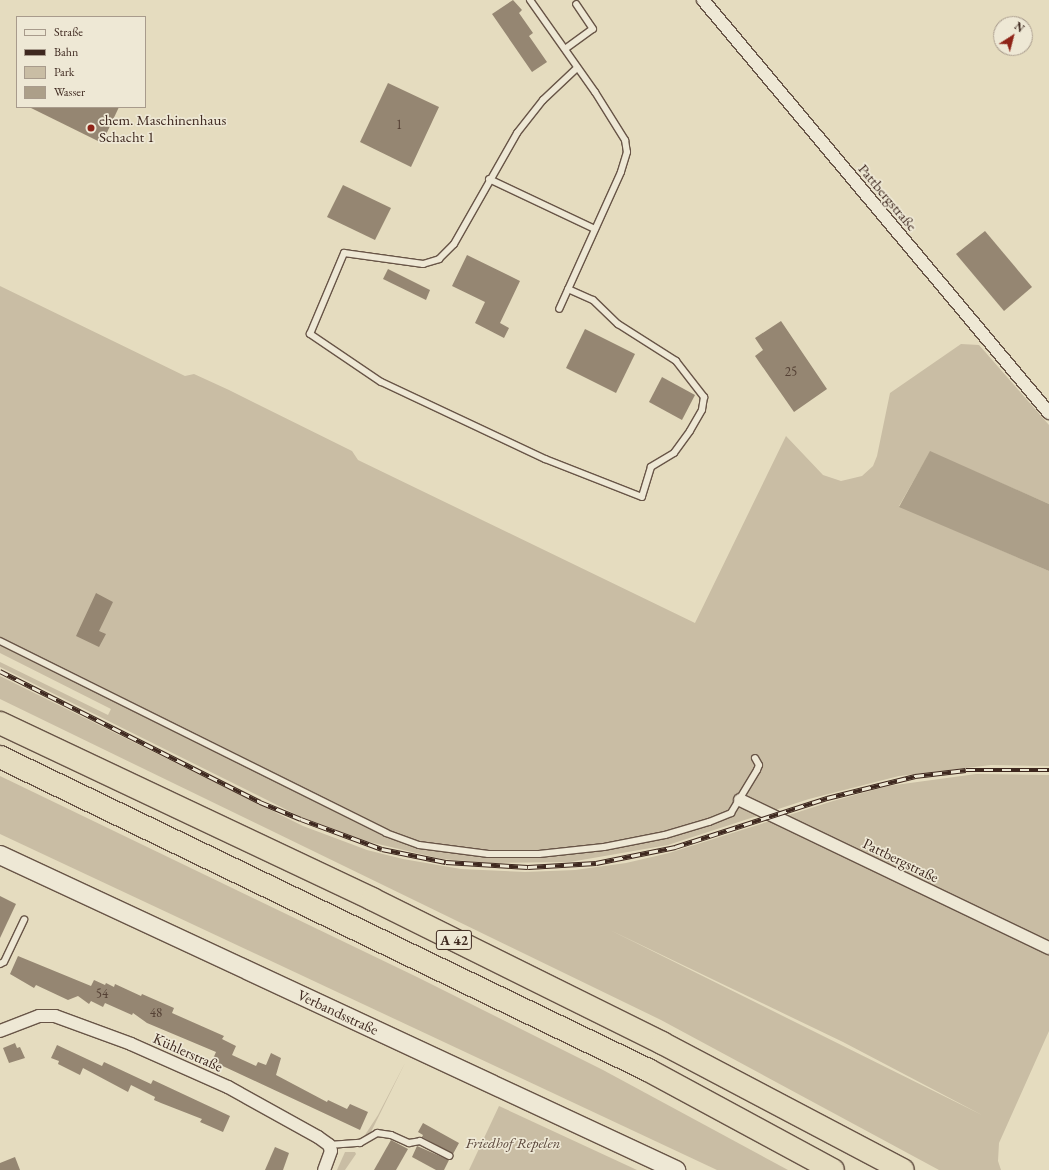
<!DOCTYPE html>
<html>
<head>
<meta charset="utf-8">
<style>
	body { margin:0 }
	#map { position:relative; width:1049px; height:1170px; overflow:hidden; background:#e5dcbf; font-family:"EB Garamond",serif }
	div>[style] { position:absolute }
	.green>* { inset:0; background:#c9bda4 }
	.water>* { inset:0; background:#ac9f89 }
	.building>* { inset:0; background:#958672 }
	.roads { filter:drop-shadow(1px 0 #685547) drop-shadow(-1px 0 #685547) drop-shadow(0 1px #685547) drop-shadow(0 -1px #685547) }
	.service>* { height:6px; margin:-3px; padding:0 3px; transform-origin:3px; border-radius:3px; background:#eee8d5 }
	.minor>* { height:12px; margin:-6px; padding:0 6px; transform-origin:6px; border-radius:6px; background:#eee8d5 }
	.secondary>* { height:18px; margin:-9px; padding:0 9px; transform-origin:9px; border-radius:9px; background:#eee8d5 }
	.motorway>* { height:22px; margin:-11px; padding:0 11px; transform-origin:11px; border-radius:11px; background:#e5dcbf }
	.rail>* { height:4.5px; margin-top:-2.25px; transform-origin:0; background:repeating-linear-gradient(90deg,#eee8d5 0 9px,#3e281f 0 18px); box-sizing:border-box; border-block:1px solid #3e281f }
	.dots>* { width:11px; height:11px; translate:-50% -50%; box-sizing:border-box; border:2px solid #eee8d5; border-radius:50% }
	span { translate:-50% -50%; white-space:nowrap; text-align:center; line-height:1.15; -webkit-text-stroke:3.5px #eee8d5; paint-order:stroke }
	.number-label { font-size:13px; color:#544034 }
	.number-label span { -webkit-text-stroke-width:0 }
	.shield-label span { padding:1px 3px; background:#eee8d5; border:1px solid; border-radius:3px; -webkit-text-stroke-width:0 }
	.shield-label { font-size:14px; color:#3e281f; font-weight:700 }
	.poi-label { font-size:15px; color:#3e281f }
	.left { translate:0 -50%; text-align:left }
	.street-label { font-size:15px; color:#3e281f }
	.park-label { font-size:15px; color:#5a463a; font-style:italic }
	.legend { position:absolute; left:16px; top:16px; width:130px; height:92px; box-sizing:border-box; background:#eee8d5; border:1px solid #a89b8c; margin:0; padding:5px 7px; list-style:none; font-size:12px; color:#3e281f }
	.legend li { display:flex; align-items:center; gap:8px; height:20px }
	.legend b { width:20px; border:1px solid #a89b8c }
	.north { position:absolute; left:993px; top:16px; width:40px; height:40px; box-sizing:border-box; background:#eee8d5; border:1px solid #a89b8c; border-radius:50%; rotate:36deg; font-size:11px; font-weight:700; line-height:16px; text-align:center; color:#3e281f }
	.north::after { content:''; display:block; margin:auto; width:14px; height:18px; background:#8f2418; clip-path:polygon(50% 0,100% 100%,50% 72%,0 100%) }
</style>
</head>
<body>
<div id="map">
	<div class="green">
		<i style="clip-path:polygon(0 286px,185px 376px,194px 374px,229px 390px,352px 451px,358px 460px,695px 623px,786px 436px,823px 475px,841px 481px,862px 476px,873px 466px,877px 456px,890px 393px,961px 344px,979px 345px,1049px 425px,1049px 504px,930px 452px,899px 506px,1049px 571px,1049px 766px,991px 765px,899px 776px,809px 799px,668px 845px,570px 862px,491px 863px,442px 859px,365px 841px,301px 817px,0 667px,0 662px,108px 715px,111px 709px,0 653px)"></i>
		<i style="clip-path:polygon(evenodd,0 676px,303px 826px,367px 850px,403px 859px,461px 869px,525px 872px,575px 870px,626px 863px,669px 853px,833px 801px,888px 786px,976px 774px,1049px 775px,1049px 1031px,999px 1143px,998px 1161px,1001px 1170px,939px 1170px,661px 1020px,0 699px,0 676px,610px 930px,843px 1042px,982px 1115px,610px 930px)"></i>
		<i style="clip-path:polygon(0 776px,417px 977px,603px 1070px,788px 1170px,717px 1170px,0 834px)"></i>
		<i style="clip-path:polygon(405px 1063px,369px 1136px,361px 1141px,378px 1115px)"></i>
		<i style="clip-path:polygon(499px 1106px,637px 1170px,469px 1170px)"></i>
		<i style="clip-path:polygon(345px 1152px,355px 1152px,356px 1154px,345px 1170px,337px 1170px)"></i>
	</div>
	<div class="water">
		<i style="clip-path:polygon(930px 451px,1049px 504px,1049px 571px,899px 507px)"></i>
	</div>
	<div class="building">
		<i style="clip-path:polygon(513px 0,522px 10px,519px 13px,533px 33px,529px 36px,547px 62px,532px 72px,492px 14px)"></i>
		<i style="clip-path:polygon(388px 83px,439px 107px,411px 167px,360px 142px)"></i>
		<i style="clip-path:polygon(29px 107px,119px 107px,102px 143px)"></i>
		<i style="clip-path:polygon(343px 185px,391px 208px,375px 240px,327px 217px)"></i>
		<i style="clip-path:polygon(985px 231px,1032px 287px,1004px 311px,956px 254px)"></i>
		<i style="clip-path:polygon(467px 255px,520px 281px,500px 323px,509px 328px,504px 338px,475px 323px,485px 302px,452px 286px)"></i>
		<i style="clip-path:polygon(388px 269px,430px 290px,426px 300px,383px 279px)"></i>
		<i style="clip-path:polygon(781px 321px,827px 389px,794px 412px,755px 356px,763px 350px,755px 338px)"></i>
		<i style="clip-path:polygon(585px 329px,635px 354px,616px 393px,566px 368px)"></i>
		<i style="clip-path:polygon(662px 377px,695px 395px,682px 420px,649px 402px)"></i>
		<i style="clip-path:polygon(96px 593px,113px 602px,99px 631px,106px 634px,99px 647px,76px 636px)"></i>
		<i style="clip-path:polygon(0 896px,16px 904px,0 938px)"></i>
		<i style="clip-path:polygon(18px 956px,91px 986px,94px 980px,105px 985px,106px 983px,114px 987px,115px 984px,141px 996px,142px 994px,174px 1008px,172px 1013px,224px 1036px,222px 1039px,236px 1046px,232px 1055px,256px 1066px,258px 1062px,266px 1065px,271px 1053px,281px 1058px,276px 1075px,327px 1102px,328px 1100px,347px 1109px,350px 1104px,368px 1112px,360px 1130px,212px 1061px,216px 1052px,147px 1023px,133px 1013px,132px 1015px,105px 1003px,103px 1007px,91px 1001px,89px 1004px,78px 996px,68px 1000px,36px 985px,34px 988px,10px 974px)"></i>
		<i style="clip-path:polygon(15px 1043px,17px 1048px,20px 1047px,25px 1058px,9px 1063px,3px 1048px)"></i>
		<i style="clip-path:polygon(57px 1045px,102px 1066px,104px 1062px,151px 1084px,153px 1080px,230px 1116px,223px 1132px,200px 1122px,202px 1119px,161px 1103px,154px 1100px,155px 1097px,131px 1085px,128px 1092px,83px 1068px,80px 1075px,58px 1064px,59px 1061px,51px 1058px)"></i>
		<i style="clip-path:polygon(423px 1123px,459px 1143px,453px 1154px,422px 1137px,423px 1135px,418px 1132px)"></i>
		<i style="clip-path:polygon(391px 1140px,408px 1149px,396px 1170px,374px 1170px)"></i>
		<i style="clip-path:polygon(417px 1146px,449px 1160px,444px 1170px,436px 1170px,412px 1157px)"></i>
		<i style="clip-path:polygon(275px 1147px,289px 1153px,283px 1170px,265px 1170px)"></i>
		<i style="clip-path:polygon(15px 1157px,20px 1170px,0 1170px,0 1163px)"></i>
	</div>
	<div class="roads">
		<div class="service">
			<i style="left:530px;top:0;width:113px;rotate:54.8deg"></i>
			<i style="left:595px;top:92px;width:57px;rotate:58deg"></i>
			<i style="left:625px;top:140px;width:12px;rotate:81deg"></i>
			<i style="left:627px;top:152px;width:21px;rotate:107deg"></i>
			<i style="left:621px;top:172px;width:150px;rotate:114.3deg"></i>
			<i style="left:565px;top:49px;width:34px;rotate:-36deg"></i>
			<i style="left:593px;top:29px;width:30px;rotate:-124deg"></i>
			<i style="left:489px;top:179px;width:117px;rotate:25.3deg"></i>
			<i style="left:568px;top:289px;width:27px;rotate:24deg"></i>
			<i style="left:593px;top:300px;width:35px;rotate:44deg"></i>
			<i style="left:618px;top:324px;width:69px;rotate:32.5deg"></i>
			<i style="left:676px;top:361px;width:46px;rotate:52.1deg"></i>
			<i style="left:704px;top:397px;width:13px;rotate:99deg"></i>
			<i style="left:702px;top:410px;width:24px;rotate:120deg"></i>
			<i style="left:690px;top:431px;width:27px;rotate:126deg"></i>
			<i style="left:674px;top:453px;width:27px;rotate:149deg"></i>
			<i style="left:651px;top:467px;width:31px;rotate:107deg"></i>
			<i style="left:642px;top:497px;width:104px;rotate:-158.6deg"></i>
			<i style="left:545px;top:459px;width:181px;rotate:-154.8deg"></i>
			<i style="left:381px;top:382px;width:86px;rotate:-145.9deg"></i>
			<i style="left:310px;top:334px;width:88px;rotate:-67.2deg"></i>
			<i style="left:344px;top:253px;width:80px;rotate:7.9deg"></i>
			<i style="left:423px;top:264px;width:17px;rotate:-17deg"></i>
			<i style="left:439px;top:259px;width:21px;rotate:-45deg"></i>
			<i style="left:454px;top:244px;width:128px;rotate:-60.4deg"></i>
			<i style="left:517px;top:133px;width:42px;rotate:-51.8deg"></i>
			<i style="left:543px;top:100px;width:47px;rotate:-43.3deg"></i>
			<i style="left:0;top:641px;width:431px;rotate:26.4deg"></i>
			<i style="left:386px;top:833px;width:35px;rotate:20deg"></i>
			<i style="left:419px;top:845px;width:70px;rotate:7.4deg"></i>
			<i style="left:488px;top:854px;width:51px"></i>
			<i style="left:539px;top:854px;width:65px;rotate:-6.1deg"></i>
			<i style="left:604px;top:847px;width:62px;rotate:-11.1deg"></i>
			<i style="left:665px;top:835px;width:46px;rotate:-16.5deg"></i>
			<i style="left:709px;top:822px;width:24px;rotate:-22deg"></i>
			<i style="left:731px;top:813px;width:50px;rotate:-58.8deg"></i>
			<i style="left:757px;top:770px;width:5px;rotate:-68deg"></i>
			<i style="left:759px;top:765px;width:8px;rotate:-120deg"></i>
			<i style="left:0;top:964px;width:4px;rotate:-27deg"></i>
			<i style="left:4px;top:962px;width:47px;rotate:-64.5deg"></i>
			<i style="left:329px;top:1145px;width:31px;rotate:-4deg"></i>
			<i style="left:360px;top:1143px;width:20px;rotate:-30deg"></i>
			<i style="left:377px;top:1133px;width:14px;rotate:8deg"></i>
			<i style="left:391px;top:1135px;width:20px;rotate:24deg"></i>
			<i style="left:409px;top:1143px;width:11px;rotate:-10deg"></i>
			<i style="left:420px;top:1141px;width:33px;rotate:27deg"></i>
		</div>
		<div class="minor">
			<i style="left:703px;top:0;width:539px;rotate:50.04deg"></i>
			<i style="left:740px;top:800px;width:343px;rotate:25.6deg"></i>
			<i style="left:0;top:1031px;width:42px;rotate:-21deg"></i>
			<i style="left:39px;top:1016px;width:16px"></i>
			<i style="left:55px;top:1016px;width:81px;rotate:20.2deg"></i>
			<i style="left:131px;top:1044px;width:106px;rotate:23.9deg"></i>
			<i style="left:228px;top:1087px;width:103px;rotate:29.1deg"></i>
			<i style="left:318px;top:1137px;width:14px;rotate:36deg"></i>
			<i style="left:329px;top:1145px;width:6px;rotate:72deg"></i>
			<i style="left:331px;top:1151px;width:20px;rotate:110deg"></i>
		</div>
		<div class="secondary">
			<i style="left:0;top:855px;width:746px;rotate:24.98deg"></i>
		</div>
		<div class="motorway">
			<i style="left:0;top:723px;width:412px;rotate:25.3deg"></i>
			<i style="left:372px;top:899px;width:324px;rotate:26.4deg"></i>
			<i style="left:662px;top:1043px;width:272px;rotate:27.8deg"></i>
			<i style="left:0;top:757px;width:720px;rotate:25.78deg"></i>
			<i style="left:648px;top:1070px;width:210px;rotate:28.4deg"></i>
		</div>
	</div>
	<div class="rail">
		<i style="left:0;top:671px;width:291px;rotate:26.7deg"></i>
		<i style="left:260px;top:802px;width:44px;rotate:22.5deg"></i>
		<i style="left:301px;top:819px;width:86px;rotate:20.3deg"></i>
		<i style="left:382px;top:849px;width:65px;rotate:11.5deg"></i>
		<i style="left:446px;top:862px;width:82px;rotate:3.5deg"></i>
		<i style="left:528px;top:867px;width:68px;rotate:-3.4deg"></i>
		<i style="left:596px;top:863px;width:81px;rotate:-11.4deg"></i>
		<i style="left:675px;top:847px;width:160px;rotate:-17.9deg"></i>
		<i style="left:827px;top:798px;width:91px;rotate:-14deg"></i>
		<i style="left:915px;top:776px;width:51px;rotate:-6.7deg"></i>
		<i style="left:966px;top:770px;width:83px"></i>
	</div>
	<div class="dots">
		<i style="left:91px;top:128px;background:#8f2418"></i>
	</div>
	<div class="number-label">
		<span style="left:399px;top:125px">1</span>
		<span style="left:791px;top:372px">25</span>
		<span style="left:102px;top:994px">54</span>
		<span style="left:156px;top:1013px">48</span>
	</div>
	<div class="shield-label">
		<span style="left:454px;top:940px">A 42</span>
	</div>
	<div class="poi-label">
		<span class="left" style="left:99px;top:128px">ehem. Maschinenhaus<br>Schacht 1</span>
	</div>
	<div class="street-label">
		<span style="left:888px;top:197px;rotate:50deg">Pattbergstraße</span>
		<span style="left:901px;top:860px;rotate:26deg">Pattbergstraße</span>
		<span style="left:338px;top:1012px;rotate:25deg">Verbandsstraße</span>
		<span style="left:188px;top:1052px;rotate:24deg">Kühlerstraße</span>
	</div>
	<div class="park-label">
		<span style="left:513px;top:1143px">Friedhof Repelen</span>
	</div>
	<ul class="legend">
	<li><b style="height:5px;background:#eee8d5"></b>Straße</li>
	<li><b style="height:5px;background:#3e281f"></b>Bahn</li>
	<li><b style="height:11px;background:#c9bda4"></b>Park</li>
	<li><b style="height:11px;background:#ac9f89"></b>Wasser</li>
	</ul>
	<div class="north">N</div>
</div>
</body>
</html>
